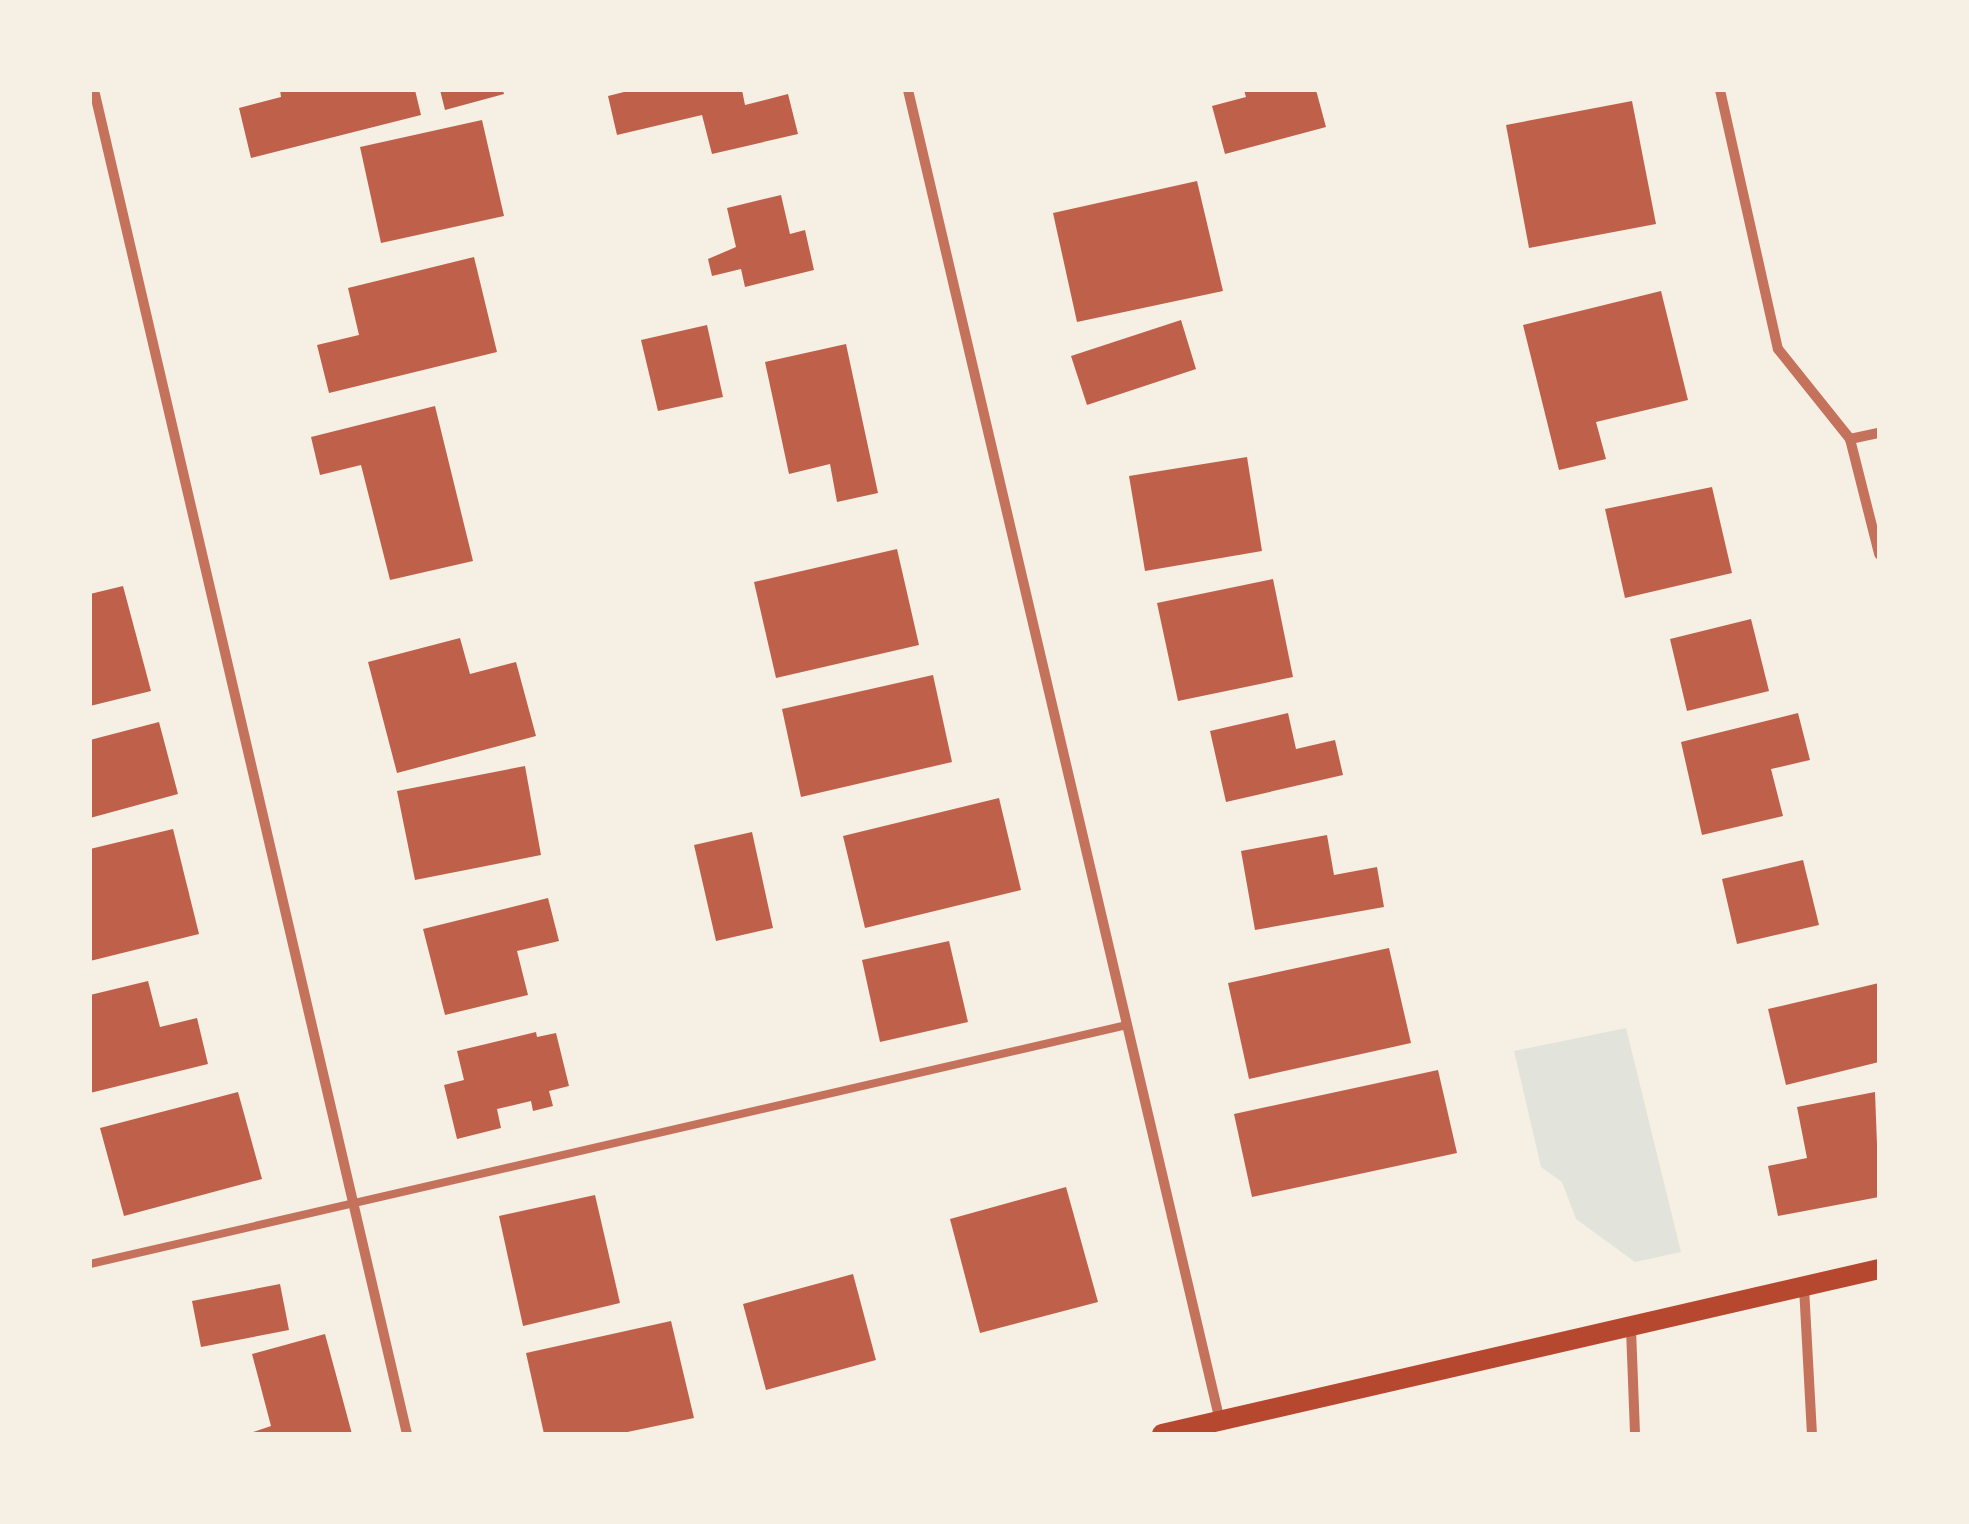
<!DOCTYPE html>
<html>
<head>
<meta charset="utf-8">
<style>
	body { margin:0 }
	#map { position:relative; width:1969px; height:1524px; overflow:hidden; background:#f6efe4; font-family:"Archivo Narrow",sans-serif }
	div>[style] { position:absolute }
	.green>* { inset:0; background:#e2e4dc }
	.building>* { inset:0; background:#bf614a }
	.service>* { height:8px; margin:-4px; padding:0 4px; transform-origin:4px; border-radius:4px; background:#c5725c }
	.minor>* { height:10px; margin:-5px; padding:0 5px; transform-origin:5px; border-radius:5px; background:#c5725c }
	.secondary>* { height:20px; margin:-10px; padding:0 10px; transform-origin:10px; border-radius:10px; background:#b5482f }
	span { translate:-50% -50%; white-space:nowrap; text-align:center; line-height:1.15; -webkit-text-stroke:8px #f6efe4; paint-order:stroke }
	.frame { position:absolute; inset:0; border:92px solid #f6efe4; pointer-events:none }
</style>
</head>
<body>
<div id="map">
	<div class="green">
		<i style="clip-path:polygon(1626px 1028px,1681px 1252px,1635px 1262px,1576px 1219px,1562px 1182px,1541px 1167px,1514px 1051px)"></i>
	</div>
	<div class="building">
		<i style="clip-path:polygon(280px 90px,415px 90px,421px 115px,251px 158px,239px 108px,281px 97px)"></i>
		<i style="clip-path:polygon(440px 90px,503px 90px,504px 94px,445px 110px)"></i>
		<i style="clip-path:polygon(632px 90px,742px 90px,745px 105px,788px 94px,798px 134px,712px 154px,702px 115px,617px 135px,608px 96px)"></i>
		<i style="clip-path:polygon(1244px 90px,1316px 90px,1326px 127px,1225px 154px,1212px 106px,1246px 97px)"></i>
		<i style="clip-path:polygon(1632px 101px,1656px 224px,1529px 248px,1506px 125px)"></i>
		<i style="clip-path:polygon(482px 120px,504px 216px,381px 243px,360px 147px)"></i>
		<i style="clip-path:polygon(1197px 181px,1223px 291px,1077px 322px,1053px 213px)"></i>
		<i style="clip-path:polygon(781px 195px,790px 234px,805px 230px,814px 270px,745px 287px,741px 269px,712px 276px,708px 259px,736px 247px,727px 208px)"></i>
		<i style="clip-path:polygon(474px 257px,497px 352px,329px 393px,317px 345px,359px 335px,348px 288px)"></i>
		<i style="clip-path:polygon(1661px 291px,1688px 400px,1596px 422px,1606px 459px,1559px 470px,1523px 325px)"></i>
		<i style="clip-path:polygon(1181px 320px,1196px 369px,1087px 405px,1071px 356px)"></i>
		<i style="clip-path:polygon(707px 325px,723px 397px,658px 411px,641px 340px)"></i>
		<i style="clip-path:polygon(846px 344px,878px 493px,837px 502px,830px 464px,789px 474px,765px 362px)"></i>
		<i style="clip-path:polygon(435px 406px,473px 561px,390px 580px,361px 465px,320px 475px,311px 437px)"></i>
		<i style="clip-path:polygon(1247px 457px,1262px 551px,1145px 571px,1129px 476px)"></i>
		<i style="clip-path:polygon(1712px 487px,1732px 573px,1625px 598px,1605px 509px)"></i>
		<i style="clip-path:polygon(897px 549px,919px 645px,776px 678px,754px 582px)"></i>
		<i style="clip-path:polygon(1273px 579px,1293px 677px,1178px 701px,1157px 603px)"></i>
		<i style="clip-path:polygon(123px 586px,151px 691px,90px 706px,90px 594px)"></i>
		<i style="clip-path:polygon(1751px 619px,1769px 691px,1687px 711px,1670px 639px)"></i>
		<i style="clip-path:polygon(460px 638px,470px 674px,516px 662px,536px 736px,397px 773px,368px 662px)"></i>
		<i style="clip-path:polygon(933px 675px,952px 762px,801px 797px,782px 709px)"></i>
		<i style="clip-path:polygon(1288px 713px,1296px 749px,1335px 740px,1343px 775px,1226px 802px,1210px 731px)"></i>
		<i style="clip-path:polygon(1798px 713px,1810px 760px,1771px 769px,1783px 816px,1702px 835px,1681px 742px)"></i>
		<i style="clip-path:polygon(159px 722px,178px 794px,90px 818px,90px 740px)"></i>
		<i style="clip-path:polygon(525px 766px,541px 855px,415px 880px,397px 791px)"></i>
		<i style="clip-path:polygon(999px 798px,1021px 890px,865px 928px,843px 836px)"></i>
		<i style="clip-path:polygon(173px 829px,199px 934px,90px 961px,90px 849px)"></i>
		<i style="clip-path:polygon(752px 832px,773px 928px,716px 941px,694px 845px)"></i>
		<i style="clip-path:polygon(1327px 835px,1334px 875px,1377px 867px,1384px 907px,1255px 930px,1241px 851px)"></i>
		<i style="clip-path:polygon(1803px 860px,1819px 925px,1737px 944px,1722px 879px)"></i>
		<i style="clip-path:polygon(548px 898px,559px 941px,517px 951px,528px 995px,445px 1015px,423px 929px)"></i>
		<i style="clip-path:polygon(949px 941px,968px 1022px,880px 1042px,862px 960px)"></i>
		<i style="clip-path:polygon(1389px 948px,1411px 1043px,1249px 1079px,1228px 983px)"></i>
		<i style="clip-path:polygon(148px 981px,160px 1027px,197px 1018px,208px 1064px,90px 1093px,90px 995px)"></i>
		<i style="clip-path:polygon(1879px 983px,1879px 1062px,1786px 1085px,1768px 1009px)"></i>
		<i style="clip-path:polygon(536px 1032px,537px 1037px,556px 1033px,569px 1086px,549px 1091px,553px 1106px,533px 1111px,531px 1101px,497px 1109px,501px 1128px,457px 1139px,444px 1085px,464px 1080px,457px 1051px)"></i>
		<i style="clip-path:polygon(1438px 1070px,1457px 1153px,1252px 1197px,1234px 1114px)"></i>
		<i style="clip-path:polygon(238px 1092px,262px 1179px,124px 1216px,100px 1128px)"></i>
		<i style="clip-path:polygon(1875px 1092px,1879px 1197px,1778px 1216px,1768px 1166px,1807px 1158px,1797px 1107px)"></i>
		<i style="clip-path:polygon(1066px 1187px,1098px 1302px,980px 1333px,950px 1219px)"></i>
		<i style="clip-path:polygon(595px 1195px,620px 1303px,523px 1326px,499px 1216px)"></i>
		<i style="clip-path:polygon(853px 1274px,876px 1360px,766px 1390px,743px 1304px)"></i>
		<i style="clip-path:polygon(280px 1284px,289px 1330px,201px 1347px,192px 1301px)"></i>
		<i style="clip-path:polygon(671px 1321px,694px 1418px,618px 1434px,544px 1434px,526px 1353px)"></i>
		<i style="clip-path:polygon(325px 1334px,352px 1434px,247px 1434px,271px 1426px,252px 1354px)"></i>
	</div>
	<div class="service">
		<i style="left:90px;top:1264px;width:1064px;rotate:-12.98deg"></i>
	</div>
	<div class="minor">
		<i style="left:94px;top:90px;width:1380px;rotate:76.89deg"></i>
		<i style="left:908px;top:90px;width:1367px;rotate:76.81deg"></i>
		<i style="left:1720px;top:90px;width:265px;rotate:77.4deg"></i>
		<i style="left:1778px;top:349px;width:115px;rotate:51.3deg"></i>
		<i style="left:1850px;top:439px;width:119px;rotate:75.8deg"></i>
		<i style="left:1850px;top:439px;width:30px;rotate:-12deg"></i>
		<i style="left:1804px;top:1287px;width:147px;rotate:86.9deg"></i>
		<i style="left:1631px;top:1329px;width:105px;rotate:87.8deg"></i>
	</div>
	<div class="secondary">
		<i style="left:1162px;top:1434px;width:736px;rotate:-12.96deg"></i>
	</div>
	<div class="frame"></div>
</div>
</body>
</html>
